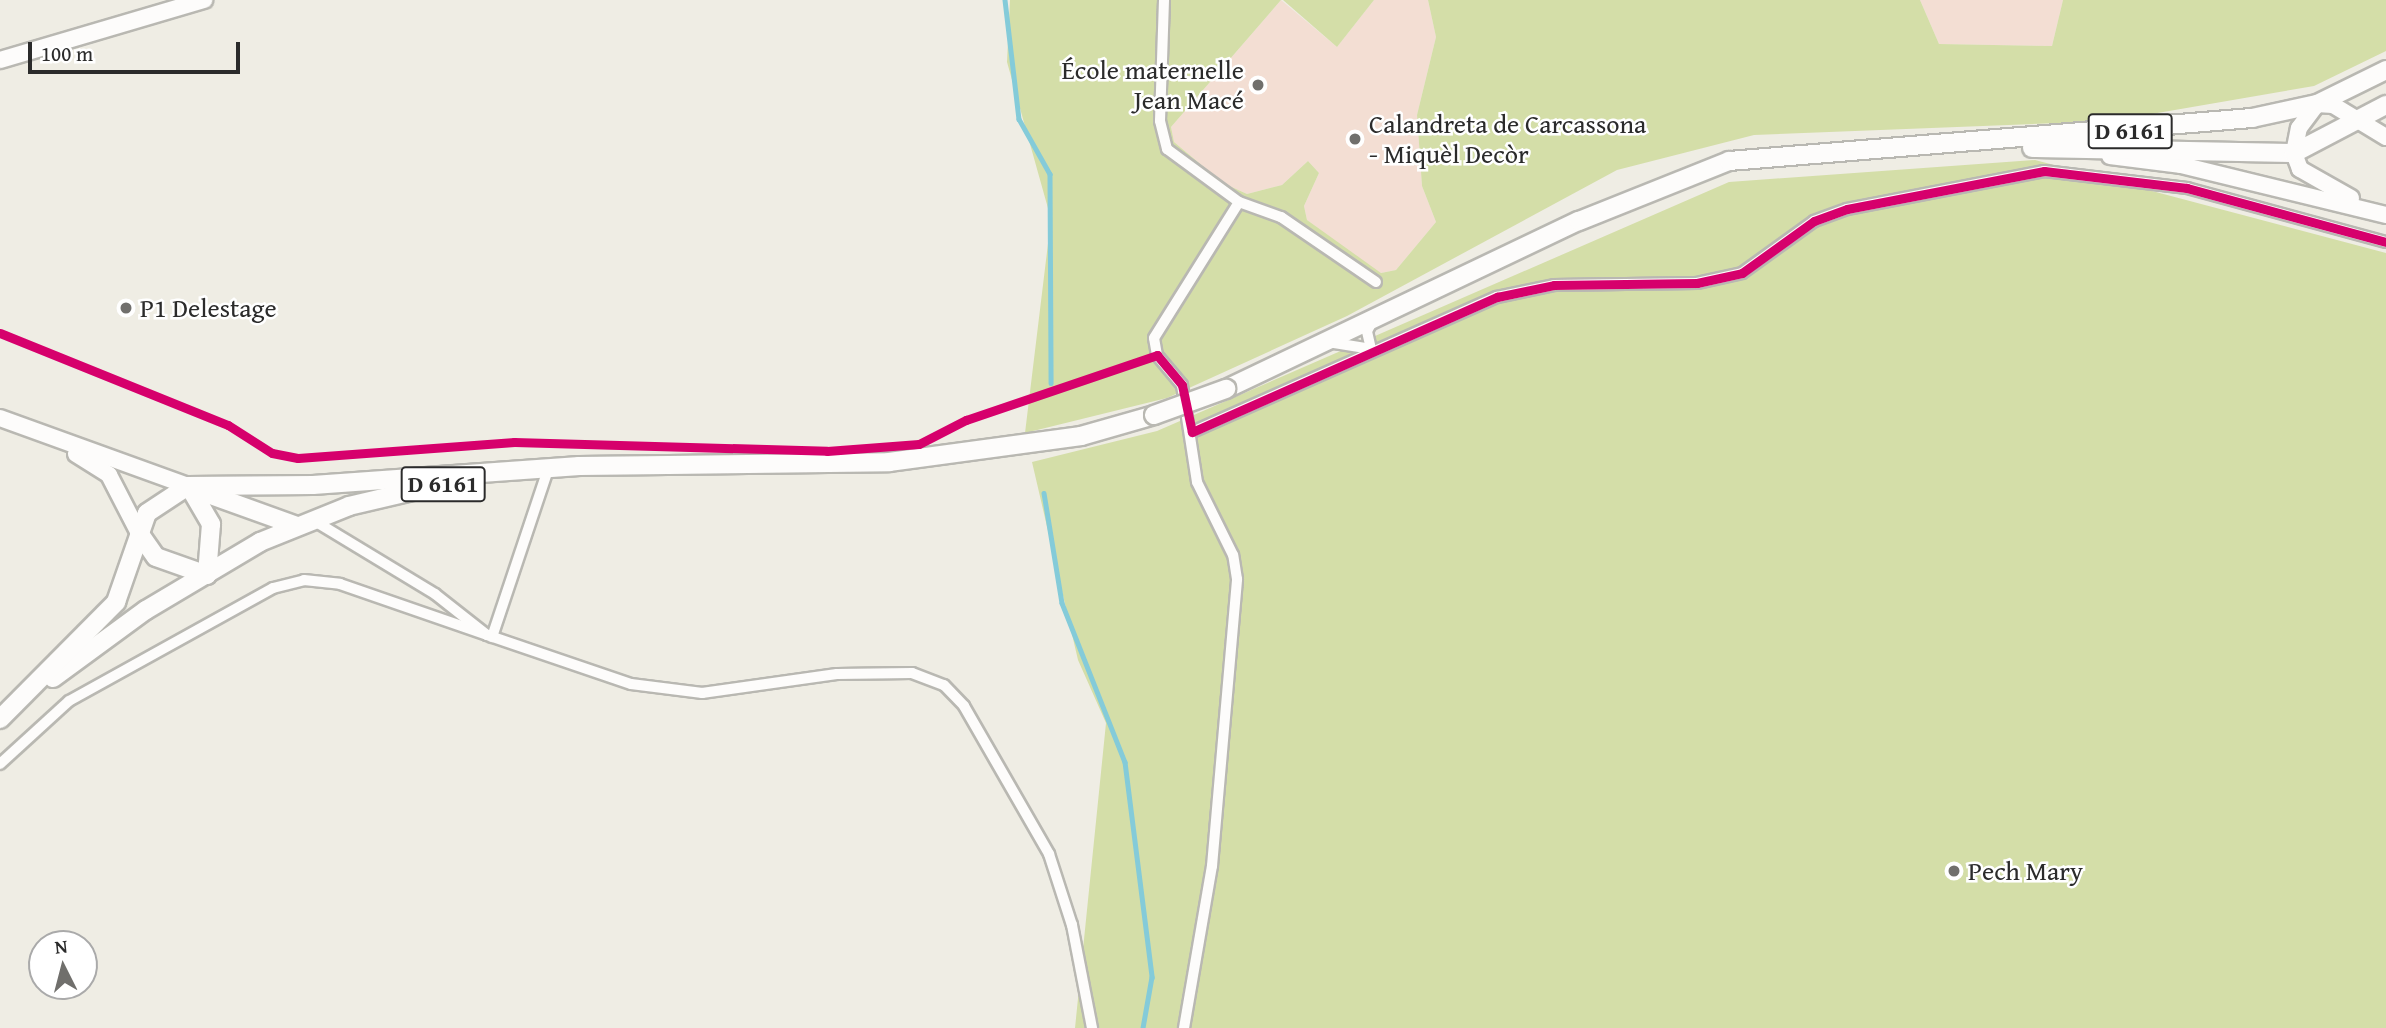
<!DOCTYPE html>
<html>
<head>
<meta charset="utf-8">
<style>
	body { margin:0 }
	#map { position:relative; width:2386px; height:1028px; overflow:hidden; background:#efede4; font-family:"Gentium Book Plus",serif }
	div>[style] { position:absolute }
	.built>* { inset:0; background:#f3ded3 }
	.green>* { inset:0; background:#d4dea8 }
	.stream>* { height:4.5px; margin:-2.25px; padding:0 2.25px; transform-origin:2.25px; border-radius:2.25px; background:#84cbd9 }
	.roads { filter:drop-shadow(2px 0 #b9b8b2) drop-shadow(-2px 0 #b9b8b2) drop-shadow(0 2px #b9b8b2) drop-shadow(0 -2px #b9b8b2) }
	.street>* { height:10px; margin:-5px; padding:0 5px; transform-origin:5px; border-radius:5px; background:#fdfcfb }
	.secondary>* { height:16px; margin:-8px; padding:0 8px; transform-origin:8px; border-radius:8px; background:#fdfcfb }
	.primary>* { height:18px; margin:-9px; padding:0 9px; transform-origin:9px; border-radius:9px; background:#fdfcfb }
	.bridges { filter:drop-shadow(2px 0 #b9b8b2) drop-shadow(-2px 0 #b9b8b2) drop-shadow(0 2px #b9b8b2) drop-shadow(0 -2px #b9b8b2) }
	.primary-bridge>* { height:18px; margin:-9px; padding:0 9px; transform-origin:9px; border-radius:9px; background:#fdfcfb }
	.cycleway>* { height:9px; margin:-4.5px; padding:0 4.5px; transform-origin:4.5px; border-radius:4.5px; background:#d6006c }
	.dots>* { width:19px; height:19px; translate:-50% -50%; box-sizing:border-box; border:4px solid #fff; border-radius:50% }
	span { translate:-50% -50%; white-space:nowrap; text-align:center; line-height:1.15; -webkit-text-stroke:5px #fff; paint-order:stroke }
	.shield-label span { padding:2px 5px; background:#fff; border:2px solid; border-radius:5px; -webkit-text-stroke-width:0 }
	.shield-label { font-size:24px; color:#2b2b2b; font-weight:700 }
	.poi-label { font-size:26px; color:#2b2b2b }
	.right { translate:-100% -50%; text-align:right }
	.left { translate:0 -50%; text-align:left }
	.north { position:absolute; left:28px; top:930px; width:70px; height:70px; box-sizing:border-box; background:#fff; border:2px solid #aaa; border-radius:50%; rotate:354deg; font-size:19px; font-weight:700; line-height:28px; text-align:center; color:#2b2b2b }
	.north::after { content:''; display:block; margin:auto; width:24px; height:32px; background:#706f6c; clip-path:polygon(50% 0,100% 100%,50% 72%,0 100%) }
	.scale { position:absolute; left:28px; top:42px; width:212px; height:32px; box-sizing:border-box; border:4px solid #2b2b2b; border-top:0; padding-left:9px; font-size:21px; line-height:24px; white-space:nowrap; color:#2b2b2b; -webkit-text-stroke:5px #fff; paint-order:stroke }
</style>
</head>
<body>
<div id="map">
	<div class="built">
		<i style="clip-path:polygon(1281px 0,1337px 47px,1374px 0,1428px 0,1436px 37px,1417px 115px,1422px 186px,1436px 222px,1396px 270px,1381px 273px,1367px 266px,1307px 220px,1304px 206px,1319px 173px,1308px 161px,1282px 185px,1247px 194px,1223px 183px,1174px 142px,1171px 127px)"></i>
		<i style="clip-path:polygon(1920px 0,2063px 0,2052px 46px,1939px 44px)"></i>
	</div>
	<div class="green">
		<i style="clip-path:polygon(1010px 0,1281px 0,1171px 127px,1174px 142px,1223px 183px,1247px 194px,1282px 185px,1308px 161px,1319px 173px,1304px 206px,1307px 220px,1381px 273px,1396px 270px,1436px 222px,1422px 186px,1417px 115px,1436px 37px,1428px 0,1920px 0,1939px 44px,2052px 46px,2063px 0,2386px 0,2386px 51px,2314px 86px,2111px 121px,1754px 135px,1617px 170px,1347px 316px,1167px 398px,1025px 433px,1051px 219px,1007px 62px)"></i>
		<i style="clip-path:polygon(1283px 0,1374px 0,1337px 47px)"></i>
		<i style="clip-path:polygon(2035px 160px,2386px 253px,2386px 1028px,1075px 1028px,1106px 723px,1078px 660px,1032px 462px,1157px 431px,1729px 182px)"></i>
	</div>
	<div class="stream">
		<i style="left:1005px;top:0;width:120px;rotate:83.3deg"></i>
		<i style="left:1019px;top:119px;width:63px;rotate:60.6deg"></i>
		<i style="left:1050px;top:174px;width:209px;rotate:89.7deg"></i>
		<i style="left:1044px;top:493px;width:111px;rotate:80.7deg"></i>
		<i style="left:1062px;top:603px;width:171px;rotate:68.4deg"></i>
		<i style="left:1125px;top:762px;width:217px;rotate:82.8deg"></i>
		<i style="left:1152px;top:977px;width:52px;rotate:100deg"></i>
	</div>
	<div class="roads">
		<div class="street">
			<i style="left:1164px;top:0;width:121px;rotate:91.9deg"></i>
			<i style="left:1160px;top:121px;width:29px;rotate:76deg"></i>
			<i style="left:1167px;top:149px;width:89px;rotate:36.4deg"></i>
			<i style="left:1239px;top:202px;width:45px;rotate:19.7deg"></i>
			<i style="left:1281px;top:217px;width:115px;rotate:34.4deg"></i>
			<i style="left:1328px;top:342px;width:44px;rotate:9.2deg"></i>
			<i style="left:1371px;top:349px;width:18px;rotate:-103deg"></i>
			<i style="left:1367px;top:331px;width:13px;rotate:-61deg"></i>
			<i style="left:1192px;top:432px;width:334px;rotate:-23.9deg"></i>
			<i style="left:1497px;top:297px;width:58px;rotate:-11.9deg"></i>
			<i style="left:1554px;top:285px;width:143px;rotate:-0.8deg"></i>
			<i style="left:1697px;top:283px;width:46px;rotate:-12.5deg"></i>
			<i style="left:1742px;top:273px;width:89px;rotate:-35.8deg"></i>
			<i style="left:1814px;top:221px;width:35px;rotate:-20deg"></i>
			<i style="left:1847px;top:209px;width:201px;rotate:-10.9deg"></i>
			<i style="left:2044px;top:171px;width:144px;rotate:6.8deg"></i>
			<i style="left:2187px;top:188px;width:206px;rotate:15.2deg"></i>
			<i style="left:487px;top:635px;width:152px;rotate:18.8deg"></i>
			<i style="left:631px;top:684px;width:72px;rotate:7.2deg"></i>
			<i style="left:702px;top:693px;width:136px;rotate:-8deg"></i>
			<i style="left:837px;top:674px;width:75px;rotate:-0.8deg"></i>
			<i style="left:912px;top:673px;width:34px;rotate:21deg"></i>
			<i style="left:944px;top:685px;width:29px;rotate:46deg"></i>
			<i style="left:964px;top:706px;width:171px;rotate:60.1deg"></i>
			<i style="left:1049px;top:854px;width:75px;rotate:72.1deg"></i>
			<i style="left:1072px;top:925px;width:105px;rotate:79deg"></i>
			<i style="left:492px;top:637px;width:176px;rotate:-71.5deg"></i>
			<i style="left:0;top:764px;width:93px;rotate:-42.4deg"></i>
			<i style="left:69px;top:701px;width:233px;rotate:-29deg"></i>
			<i style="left:273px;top:588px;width:32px;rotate:-14deg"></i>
			<i style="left:304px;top:580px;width:36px;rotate:6deg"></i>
			<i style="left:340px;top:584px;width:156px;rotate:19.1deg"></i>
			<i style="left:487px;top:635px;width:66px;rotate:-141.7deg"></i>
			<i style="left:435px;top:594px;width:143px;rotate:-148.8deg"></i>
			<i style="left:1184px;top:1028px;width:164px;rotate:-80.2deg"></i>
			<i style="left:1212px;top:866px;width:288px;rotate:-85deg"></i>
			<i style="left:1237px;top:579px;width:24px;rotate:-99deg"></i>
			<i style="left:1233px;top:555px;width:81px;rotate:-116.3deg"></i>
			<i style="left:1197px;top:482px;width:98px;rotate:-98.8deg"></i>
			<i style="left:1182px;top:385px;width:39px;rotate:-130deg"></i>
			<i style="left:1157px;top:355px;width:17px;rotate:-100deg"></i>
			<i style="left:1154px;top:338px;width:160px;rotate:-58deg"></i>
		</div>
		<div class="secondary">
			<i style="left:0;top:60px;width:213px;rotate:-16.4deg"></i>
			<i style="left:2110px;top:156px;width:72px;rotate:7.2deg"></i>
			<i style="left:2181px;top:165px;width:211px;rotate:13.7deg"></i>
			<i style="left:2351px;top:198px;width:59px;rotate:-150.4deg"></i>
			<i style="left:2300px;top:169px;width:17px;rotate:-111deg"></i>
			<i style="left:2294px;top:153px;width:25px;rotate:-79deg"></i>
			<i style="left:2299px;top:128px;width:30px;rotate:-53deg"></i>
			<i style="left:2317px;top:104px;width:16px;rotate:4deg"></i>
			<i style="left:2333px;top:105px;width:62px;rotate:31.1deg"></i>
			<i style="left:0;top:418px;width:200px;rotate:19.9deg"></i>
			<i style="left:76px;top:454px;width:39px;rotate:32deg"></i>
			<i style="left:109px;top:475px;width:65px;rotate:62.7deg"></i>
		</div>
		<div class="primary">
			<i style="left:2032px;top:148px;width:262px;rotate:1.1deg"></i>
			<i style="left:2294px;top:153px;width:104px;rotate:-27.6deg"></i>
			<i style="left:1226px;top:389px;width:391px;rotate:-25.5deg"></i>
			<i style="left:1579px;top:221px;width:162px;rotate:-21.8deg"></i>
			<i style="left:1729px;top:161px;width:525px;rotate:-4.7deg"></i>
			<i style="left:2252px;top:118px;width:66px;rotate:-12.2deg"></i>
			<i style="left:2317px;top:104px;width:77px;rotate:-26.2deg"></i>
			<i style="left:190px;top:488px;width:42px;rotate:59.7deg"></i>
			<i style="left:211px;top:524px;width:51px;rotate:94.5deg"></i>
			<i style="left:197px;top:490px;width:106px;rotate:19.8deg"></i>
			<i style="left:139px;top:533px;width:29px;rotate:55deg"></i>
			<i style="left:156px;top:557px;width:54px;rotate:19.4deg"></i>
			<i style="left:53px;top:678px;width:115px;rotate:-36.2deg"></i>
			<i style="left:146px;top:610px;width:133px;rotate:-30.8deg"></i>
			<i style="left:260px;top:542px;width:96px;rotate:-22deg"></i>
			<i style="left:349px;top:506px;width:97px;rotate:-13.2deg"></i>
			<i style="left:0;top:719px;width:165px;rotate:-45.2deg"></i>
			<i style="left:116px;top:602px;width:94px;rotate:-70.8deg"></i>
			<i style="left:147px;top:513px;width:49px;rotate:-33.4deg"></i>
			<i style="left:188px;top:486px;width:125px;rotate:-0.5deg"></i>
			<i style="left:313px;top:485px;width:267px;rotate:-4.1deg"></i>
			<i style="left:579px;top:466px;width:310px;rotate:-0.7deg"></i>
			<i style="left:889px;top:462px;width:194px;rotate:-7.7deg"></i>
			<i style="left:1081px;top:436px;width:76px;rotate:-16deg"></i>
		</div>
	</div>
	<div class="bridges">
		<div class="primary-bridge">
			<i style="left:1154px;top:415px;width:77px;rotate:-19.9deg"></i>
		</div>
	</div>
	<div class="cycleway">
		<i style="left:0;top:333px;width:246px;rotate:22deg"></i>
		<i style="left:228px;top:425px;width:52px;rotate:32.5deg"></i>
		<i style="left:272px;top:453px;width:26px;rotate:11deg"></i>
		<i style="left:298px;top:458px;width:217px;rotate:-4.2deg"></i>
		<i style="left:514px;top:442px;width:313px;rotate:1.6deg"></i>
		<i style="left:827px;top:451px;width:92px;rotate:-4.4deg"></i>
		<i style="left:919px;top:444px;width:53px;rotate:-27.1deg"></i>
		<i style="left:966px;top:420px;width:202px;rotate:-18.8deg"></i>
		<i style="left:1157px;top:355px;width:39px;rotate:50deg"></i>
		<i style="left:1182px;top:385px;width:48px;rotate:78deg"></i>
		<i style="left:1192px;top:432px;width:334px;rotate:-23.9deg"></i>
		<i style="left:1497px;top:297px;width:58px;rotate:-11.9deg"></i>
		<i style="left:1554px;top:285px;width:143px;rotate:-0.8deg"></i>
		<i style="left:1697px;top:283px;width:46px;rotate:-12.5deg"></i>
		<i style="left:1742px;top:273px;width:89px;rotate:-35.8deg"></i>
		<i style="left:1814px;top:221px;width:35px;rotate:-20deg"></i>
		<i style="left:1847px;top:209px;width:201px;rotate:-10.9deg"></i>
		<i style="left:2044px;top:171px;width:144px;rotate:6.8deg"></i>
		<i style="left:2187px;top:188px;width:206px;rotate:15.2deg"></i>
	</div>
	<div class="dots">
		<i style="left:1258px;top:85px;background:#706f6c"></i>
		<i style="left:1355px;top:139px;background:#706f6c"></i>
		<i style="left:126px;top:308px;background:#706f6c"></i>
		<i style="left:1954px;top:871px;background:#706f6c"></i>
	</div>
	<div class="shield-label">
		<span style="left:2130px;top:131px">D 6161</span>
		<span style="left:443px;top:484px">D 6161</span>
	</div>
	<div class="poi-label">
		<span class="right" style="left:1244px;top:85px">École maternelle<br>Jean Macé</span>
		<span class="left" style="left:1369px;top:139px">Calandreta de Carcassona<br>- Miquèl Decòr</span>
		<span class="left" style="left:140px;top:308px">P1 Delestage</span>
		<span class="left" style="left:1968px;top:871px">Pech Mary</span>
	</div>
	<div class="north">N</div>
	<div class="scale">100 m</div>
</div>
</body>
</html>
